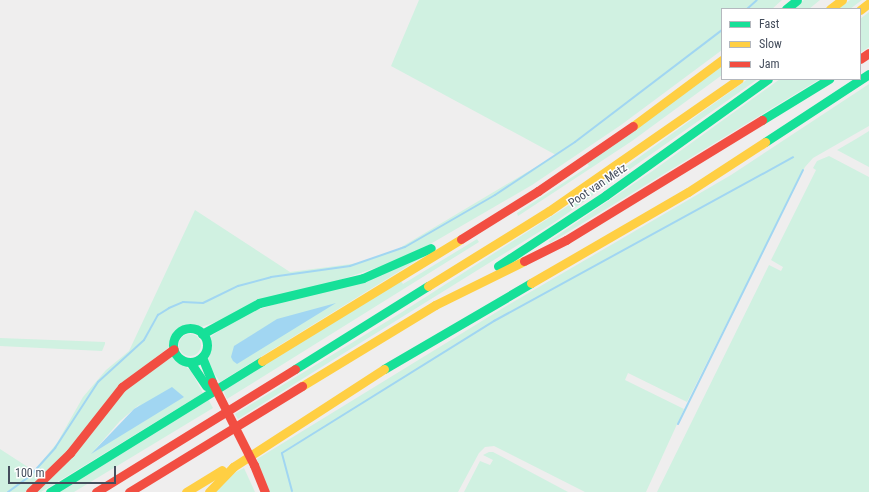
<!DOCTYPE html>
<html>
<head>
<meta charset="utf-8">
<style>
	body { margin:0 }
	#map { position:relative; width:869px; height:492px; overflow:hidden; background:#efeeee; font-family:"Roboto Condensed",sans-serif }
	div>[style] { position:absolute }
	.green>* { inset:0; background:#d0f1e1 }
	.round { border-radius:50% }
	.water>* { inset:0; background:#a1d6f2 }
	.stream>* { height:2px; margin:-1px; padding:0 1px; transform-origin:1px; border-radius:1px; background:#a1d6f2 }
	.fast>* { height:9px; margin:-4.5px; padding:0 4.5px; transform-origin:4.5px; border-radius:4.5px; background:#16e098 }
	.fast>.ring { margin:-4.5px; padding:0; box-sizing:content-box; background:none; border:9px solid #16e098; border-radius:50% }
	.slow>* { height:9px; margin:-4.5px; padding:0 4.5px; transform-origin:4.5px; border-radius:4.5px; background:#ffcf43 }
	.jam>* { height:9px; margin:-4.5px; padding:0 4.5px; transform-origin:4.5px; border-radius:4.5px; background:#f24e42 }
	.jam-bridge>* { height:9px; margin:-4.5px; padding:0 4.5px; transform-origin:4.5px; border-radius:4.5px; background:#f24e42 }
	span { translate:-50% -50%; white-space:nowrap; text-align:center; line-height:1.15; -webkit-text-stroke:3px #fff; paint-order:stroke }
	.street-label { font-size:12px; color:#444d5c }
	.legend { position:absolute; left:721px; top:8px; width:140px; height:72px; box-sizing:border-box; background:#fff; border:1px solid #b4b8be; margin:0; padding:5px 7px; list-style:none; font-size:12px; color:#444d5c }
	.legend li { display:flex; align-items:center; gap:8px; height:20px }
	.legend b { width:20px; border:1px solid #b4b8be }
	.scale { position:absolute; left:8px; top:466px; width:108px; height:18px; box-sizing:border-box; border:2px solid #444d5c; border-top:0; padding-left:5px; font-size:12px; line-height:14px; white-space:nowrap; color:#444d5c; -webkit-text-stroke:3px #fff; paint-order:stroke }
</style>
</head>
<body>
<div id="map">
	<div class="green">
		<i style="clip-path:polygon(419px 0,782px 0,772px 9px,722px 9px,722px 50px,621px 125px,532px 185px,408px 257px,201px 327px,189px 324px,180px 327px,174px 332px,169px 347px,142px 368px,68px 452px,25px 492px,0 492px,0 449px,34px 471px,57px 443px,83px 397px,106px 370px,129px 351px,195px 210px,290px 272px,359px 263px,398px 249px,556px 155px,391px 66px)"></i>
		<i style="clip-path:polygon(804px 0,820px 0,809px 9px,793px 9px)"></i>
		<i style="clip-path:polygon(850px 0,862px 0,850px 9px,838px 9px)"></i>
		<i style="clip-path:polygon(869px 12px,869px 47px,860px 53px,860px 19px)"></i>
		<i style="clip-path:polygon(722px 66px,722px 75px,632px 141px,518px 216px,517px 213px,589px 166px,587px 163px)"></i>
		<i style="clip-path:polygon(748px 79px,758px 79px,555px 222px,238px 419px,235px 414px,399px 314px,599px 186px)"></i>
		<i style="clip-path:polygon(780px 79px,820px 79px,550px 243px,549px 241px,651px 172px)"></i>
		<i style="clip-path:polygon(869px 84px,869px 126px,813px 158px,805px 167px,687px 402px,628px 373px,625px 380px,684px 409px,646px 492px,585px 492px,494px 446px,485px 447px,479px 453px,458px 492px,269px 492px,257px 459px,508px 305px,731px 175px)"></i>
		<i style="clip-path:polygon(869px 131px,869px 167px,837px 150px,856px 139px)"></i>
		<i style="clip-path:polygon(829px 156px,869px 177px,869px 492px,657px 492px,769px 265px,781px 271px,783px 267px,771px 260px,816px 170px,813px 168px,817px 161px)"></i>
		<i style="clip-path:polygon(477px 239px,479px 242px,227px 399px,223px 390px,400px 280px,403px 284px)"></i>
		<i style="clip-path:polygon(421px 258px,220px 382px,208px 364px,209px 338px,241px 315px)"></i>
		<i class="round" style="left:179px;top:334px;width:22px;height:22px"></i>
		<i style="clip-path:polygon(0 338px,105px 342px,105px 344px,102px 351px,0 346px)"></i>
		<i style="clip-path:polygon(evenodd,173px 356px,191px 371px,203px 393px,41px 492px,35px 492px,124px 389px,173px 356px,141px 403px,92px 453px,120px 421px,141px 403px)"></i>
		<i style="clip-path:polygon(208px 399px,213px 408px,74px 492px,57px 492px)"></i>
		<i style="clip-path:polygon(489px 452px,493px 452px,568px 492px,464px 492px,480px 461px,490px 465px,493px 460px,483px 455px)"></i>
		<i style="clip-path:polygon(244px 468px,255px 492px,213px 492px,236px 472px)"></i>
	</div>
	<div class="water">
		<i style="clip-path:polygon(336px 303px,237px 364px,233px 361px,231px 357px,234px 346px,277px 319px)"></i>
		<i style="clip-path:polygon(172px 387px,184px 397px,91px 454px,134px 409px)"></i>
	</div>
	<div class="stream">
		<i style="left:747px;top:9px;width:13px;rotate:-42deg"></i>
		<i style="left:678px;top:424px;width:283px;rotate:-63.8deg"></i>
		<i style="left:292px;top:491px;width:39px;rotate:-105deg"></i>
		<i style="left:282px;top:453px;width:250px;rotate:-31.9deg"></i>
		<i style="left:494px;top:321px;width:341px;rotate:-28.7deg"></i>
		<i style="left:8px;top:492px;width:27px;rotate:-36deg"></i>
		<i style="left:30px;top:476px;width:38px;rotate:-48deg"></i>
		<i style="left:55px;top:448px;width:79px;rotate:-56.9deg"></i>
		<i style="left:98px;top:382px;width:62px;rotate:-42.4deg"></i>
		<i style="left:144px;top:340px;width:29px;rotate:-61deg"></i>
		<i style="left:158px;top:315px;width:13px;rotate:-32deg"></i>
		<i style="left:169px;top:308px;width:15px;rotate:-23deg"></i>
		<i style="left:183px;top:302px;width:20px;rotate:3deg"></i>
		<i style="left:203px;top:303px;width:39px;rotate:-26deg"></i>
		<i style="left:238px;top:286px;width:34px;rotate:-15deg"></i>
		<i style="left:271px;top:277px;width:80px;rotate:-7.9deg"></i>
		<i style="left:350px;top:266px;width:58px;rotate:-19.1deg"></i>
		<i style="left:405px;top:247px;width:104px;rotate:-30deg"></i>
		<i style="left:495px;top:195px;width:96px;rotate:-33.5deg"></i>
		<i style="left:575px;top:142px;width:185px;rotate:-37.3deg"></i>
	</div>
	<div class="fast">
		<i style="left:786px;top:9px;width:14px;rotate:-39deg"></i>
		<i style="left:762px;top:120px;width:79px;rotate:-31.5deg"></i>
		<i style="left:765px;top:142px;width:124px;rotate:-33.2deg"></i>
		<i style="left:498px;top:266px;width:129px;rotate:-33.3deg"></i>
		<i style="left:606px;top:195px;width:199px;rotate:-35.6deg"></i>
		<i class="ring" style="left:173px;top:328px;width:25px;height:25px"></i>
		<i style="left:202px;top:334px;width:65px;rotate:-28.5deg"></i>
		<i style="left:259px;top:303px;width:107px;rotate:-13.5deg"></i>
		<i style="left:363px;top:278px;width:74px;rotate:-23.8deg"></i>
		<i style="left:202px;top:357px;width:27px;rotate:68deg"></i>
		<i style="left:190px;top:362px;width:29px;rotate:56deg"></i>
		<i style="left:295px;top:369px;width:157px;rotate:-32deg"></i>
		<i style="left:384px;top:369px;width:170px;rotate:-30.3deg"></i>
		<i style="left:50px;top:492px;width:249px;rotate:-31.7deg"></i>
	</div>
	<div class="slow">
		<i style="left:830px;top:9px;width:15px;rotate:-37deg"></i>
		<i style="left:860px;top:10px;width:11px;rotate:-38deg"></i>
		<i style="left:633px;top:126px;width:111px;rotate:-36.6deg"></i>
		<i style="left:531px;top:283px;width:181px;rotate:-30.1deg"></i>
		<i style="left:688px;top:192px;width:92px;rotate:-33deg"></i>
		<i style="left:428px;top:286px;width:142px;rotate:-31.8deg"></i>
		<i style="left:549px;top:211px;width:231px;rotate:-34.8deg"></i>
		<i style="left:262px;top:361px;width:233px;rotate:-31.5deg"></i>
		<i style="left:302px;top:386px;width:156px;rotate:-31.3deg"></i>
		<i style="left:435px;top:305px;width:99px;rotate:-26.3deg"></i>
		<i style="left:186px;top:492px;width:42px;rotate:-31.4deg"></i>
		<i style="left:209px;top:492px;width:35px;rotate:-46deg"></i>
		<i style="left:233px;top:467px;width:180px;rotate:-33deg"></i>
	</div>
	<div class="jam">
		<i style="left:860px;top:59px;width:11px;rotate:-34deg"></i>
		<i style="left:461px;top:239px;width:91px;rotate:-31.9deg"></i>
		<i style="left:538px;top:191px;width:115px;rotate:-34.4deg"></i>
		<i style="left:524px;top:261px;width:47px;rotate:-26.6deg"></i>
		<i style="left:566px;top:240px;width:230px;rotate:-31.5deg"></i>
		<i style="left:254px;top:465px;width:29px;rotate:68deg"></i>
		<i style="left:30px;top:492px;width:56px;rotate:-44.3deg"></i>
		<i style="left:70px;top:453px;width:84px;rotate:-51.8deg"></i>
		<i style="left:122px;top:387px;width:64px;rotate:-36.2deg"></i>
		<i style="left:96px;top:492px;width:234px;rotate:-31.7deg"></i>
		<i style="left:129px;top:492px;width:203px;rotate:-31.5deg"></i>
	</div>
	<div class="jam-bridge">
		<i style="left:212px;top:382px;width:93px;rotate:63.2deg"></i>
	</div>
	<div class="street-label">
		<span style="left:598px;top:186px;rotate:-34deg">Poot van Metz</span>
	</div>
	<ul class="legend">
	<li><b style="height:5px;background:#16e098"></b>Fast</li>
	<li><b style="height:5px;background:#ffcf43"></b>Slow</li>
	<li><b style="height:5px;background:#f24e42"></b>Jam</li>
	</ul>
	<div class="scale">100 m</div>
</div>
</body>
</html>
